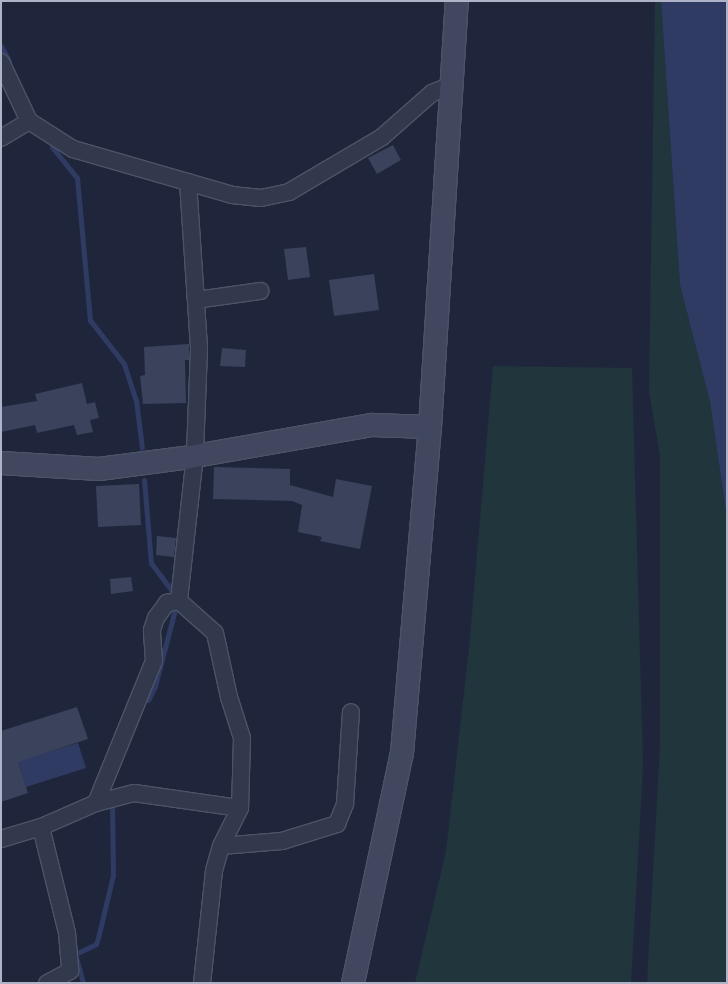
<!DOCTYPE html>
<html>
<head>
<meta charset="utf-8">
<style>
	body { margin:0 }
	#map { position:relative; width:728px; height:984px; overflow:hidden; background:#1f263c; font-family:"Space Grotesk",sans-serif }
	div>[style] { position:absolute }
	.green>* { inset:0; background:#21353d }
	.water>* { inset:0; background:#2f3b63 }
	.stream>* { height:5px; margin:-2.5px; padding:0 2.5px; transform-origin:2.5px; border-radius:2.5px; background:#2f3b63 }
	.building>* { inset:0; background:#3a425c }
	.roads { filter:drop-shadow(1px 0 #4e5367) drop-shadow(-1px 0 #4e5367) drop-shadow(0 1px #4e5367) drop-shadow(0 -1px #4e5367) }
	.street>* { height:16px; margin:-8px; padding:0 8px; transform-origin:8px; border-radius:8px; background:#33394c }
	.secondary>* { height:22px; margin:-11px; padding:0 11px; transform-origin:11px; border-radius:11px; background:#40475f }
	span { translate:-50% -50%; white-space:nowrap; text-align:center; line-height:1.15; -webkit-text-stroke:4.5px #181e30; paint-order:stroke }
	.frame { position:absolute; inset:0; border:2px solid #aeb3c8; pointer-events:none }
</style>
</head>
<body>
<div id="map">
	<div class="green">
		<i style="clip-path:polygon(655px 1px,661px 1px,680px 285px,710px 402px,727px 518px,727px 983px,647px 983px,660px 745px,660px 456px,649px 391px)"></i>
		<i style="clip-path:polygon(493px 366px,632px 368px,643px 766px,631px 983px,415px 983px,446px 851px,469px 649px)"></i>
	</div>
	<div class="water">
		<i style="clip-path:polygon(661px 1px,727px 1px,727px 518px,710px 402px,680px 285px)"></i>
		<i style="clip-path:polygon(78px 743px,86px 768px,26px 787px,14px 750px,41px 754px)"></i>
	</div>
	<div class="stream">
		<i style="left:1px;top:46px;width:17px;rotate:62deg"></i>
		<i style="left:52px;top:147px;width:40px;rotate:51deg"></i>
		<i style="left:77px;top:178px;width:143px;rotate:84.8deg"></i>
		<i style="left:90px;top:320px;width:56px;rotate:52.3deg"></i>
		<i style="left:124px;top:364px;width:38px;rotate:72deg"></i>
		<i style="left:136px;top:400px;width:48px;rotate:82.9deg"></i>
		<i style="left:144px;top:480px;width:83px;rotate:85.2deg"></i>
		<i style="left:151px;top:563px;width:34px;rotate:53deg"></i>
		<i style="left:148px;top:700px;width:16px;rotate:-63deg"></i>
		<i style="left:155px;top:686px;width:80px;rotate:-75.4deg"></i>
		<i style="left:83px;top:983px;width:30px;rotate:-105deg"></i>
		<i style="left:75px;top:954px;width:23px;rotate:-25deg"></i>
		<i style="left:96px;top:944px;width:6px;rotate:-72deg"></i>
		<i style="left:98px;top:938px;width:65px;rotate:-76.6deg"></i>
		<i style="left:113px;top:875px;width:71px;rotate:-90.8deg"></i>
	</div>
	<div class="building">
		<i style="clip-path:polygon(393px 145px,401px 160px,377px 174px,368px 158px)"></i>
		<i style="clip-path:polygon(306px 247px,310px 277px,288px 280px,284px 249px)"></i>
		<i style="clip-path:polygon(374px 274px,379px 310px,334px 316px,329px 280px)"></i>
		<i style="clip-path:polygon(189px 344px,189px 360px,185px 360px,186px 403px,143px 404px,140px 376px,145px 375px,144px 347px)"></i>
		<i style="clip-path:polygon(222px 348px,246px 350px,245px 367px,220px 366px)"></i>
		<i style="clip-path:polygon(82px 383px,87px 404px,95px 402px,99px 418px,90px 420px,93px 432px,77px 435px,74px 425px,37px 433px,35px 425px,1px 432px,1px 407px,37px 401px,35px 394px)"></i>
		<i style="clip-path:polygon(214px 467px,290px 469px,290px 485px,333px 497px,336px 479px,372px 486px,360px 549px,320px 541px,322px 537px,298px 532px,302px 505px,292px 501px,213px 499px)"></i>
		<i style="clip-path:polygon(139px 484px,141px 525px,98px 527px,96px 486px)"></i>
		<i style="clip-path:polygon(157px 536px,176px 538px,174px 557px,156px 555px)"></i>
		<i style="clip-path:polygon(131px 577px,133px 591px,111px 594px,110px 579px)"></i>
		<i style="clip-path:polygon(77px 707px,88px 739px,18px 762px,28px 793px,1px 802px,1px 731px)"></i>
	</div>
	<div class="roads">
		<div class="street">
			<i style="left:1px;top:62px;width:65px;rotate:64.6deg"></i>
			<i style="left:29px;top:121px;width:52px;rotate:32.5deg"></i>
			<i style="left:73px;top:149px;width:166px;rotate:16.1deg"></i>
			<i style="left:232px;top:195px;width:29px;rotate:6deg"></i>
			<i style="left:261px;top:198px;width:29px;rotate:-12deg"></i>
			<i style="left:289px;top:192px;width:108px;rotate:-30.6deg"></i>
			<i style="left:382px;top:137px;width:67px;rotate:-41.3deg"></i>
			<i style="left:432px;top:93px;width:22px;rotate:-22deg"></i>
			<i style="left:1px;top:138px;width:33px;rotate:-31deg"></i>
			<i style="left:188px;top:182px;width:167px;rotate:86.2deg"></i>
			<i style="left:199px;top:349px;width:106px;rotate:92.2deg"></i>
			<i style="left:195px;top:455px;width:147px;rotate:96.3deg"></i>
			<i style="left:179px;top:601px;width:48px;rotate:41.6deg"></i>
			<i style="left:215px;top:633px;width:66px;rotate:77.7deg"></i>
			<i style="left:229px;top:697px;width:43px;rotate:72.4deg"></i>
			<i style="left:242px;top:738px;width:70px;rotate:91.6deg"></i>
			<i style="left:240px;top:808px;width:42px;rotate:116.6deg"></i>
			<i style="left:221px;top:846px;width:26px;rotate:106deg"></i>
			<i style="left:214px;top:871px;width:113px;rotate:96.1deg"></i>
			<i style="left:196px;top:300px;width:65px;rotate:-8deg"></i>
			<i style="left:96px;top:803px;width:153px;rotate:-67.8deg"></i>
			<i style="left:154px;top:661px;width:31px;rotate:-94deg"></i>
			<i style="left:152px;top:630px;width:13px;rotate:-72deg"></i>
			<i style="left:156px;top:618px;width:19px;rotate:-54deg"></i>
			<i style="left:167px;top:603px;width:12px;rotate:-9deg"></i>
			<i style="left:41px;top:827px;width:109px;rotate:76.2deg"></i>
			<i style="left:67px;top:933px;width:38px;rotate:85deg"></i>
			<i style="left:70px;top:971px;width:26px;rotate:152deg"></i>
			<i style="left:1px;top:839px;width:42px;rotate:-16.7deg"></i>
			<i style="left:41px;top:827px;width:60px;rotate:-23.6deg"></i>
			<i style="left:96px;top:803px;width:39px;rotate:-15deg"></i>
			<i style="left:134px;top:793px;width:107px;rotate:8.1deg"></i>
			<i style="left:221px;top:846px;width:61px;rotate:-4.7deg"></i>
			<i style="left:282px;top:841px;width:58px;rotate:-17.2deg"></i>
			<i style="left:337px;top:824px;width:22px;rotate:-68deg"></i>
			<i style="left:345px;top:804px;width:92px;rotate:-86.3deg"></i>
		</div>
		<div class="secondary">
			<i style="left:1px;top:463px;width:98px;rotate:3.5deg"></i>
			<i style="left:99px;top:469px;width:86px;rotate:-7.4deg"></i>
			<i style="left:184px;top:458px;width:191px;rotate:-10deg"></i>
			<i style="left:372px;top:425px;width:58px;rotate:2deg"></i>
			<i style="left:353px;top:983px;width:235px;rotate:-78deg"></i>
			<i style="left:402px;top:753px;width:327px;rotate:-85.1deg"></i>
			<i style="left:430px;top:427px;width:427px;rotate:-86.4deg"></i>
		</div>
	</div>
	<div class="frame"></div>
</div>
</body>
</html>
